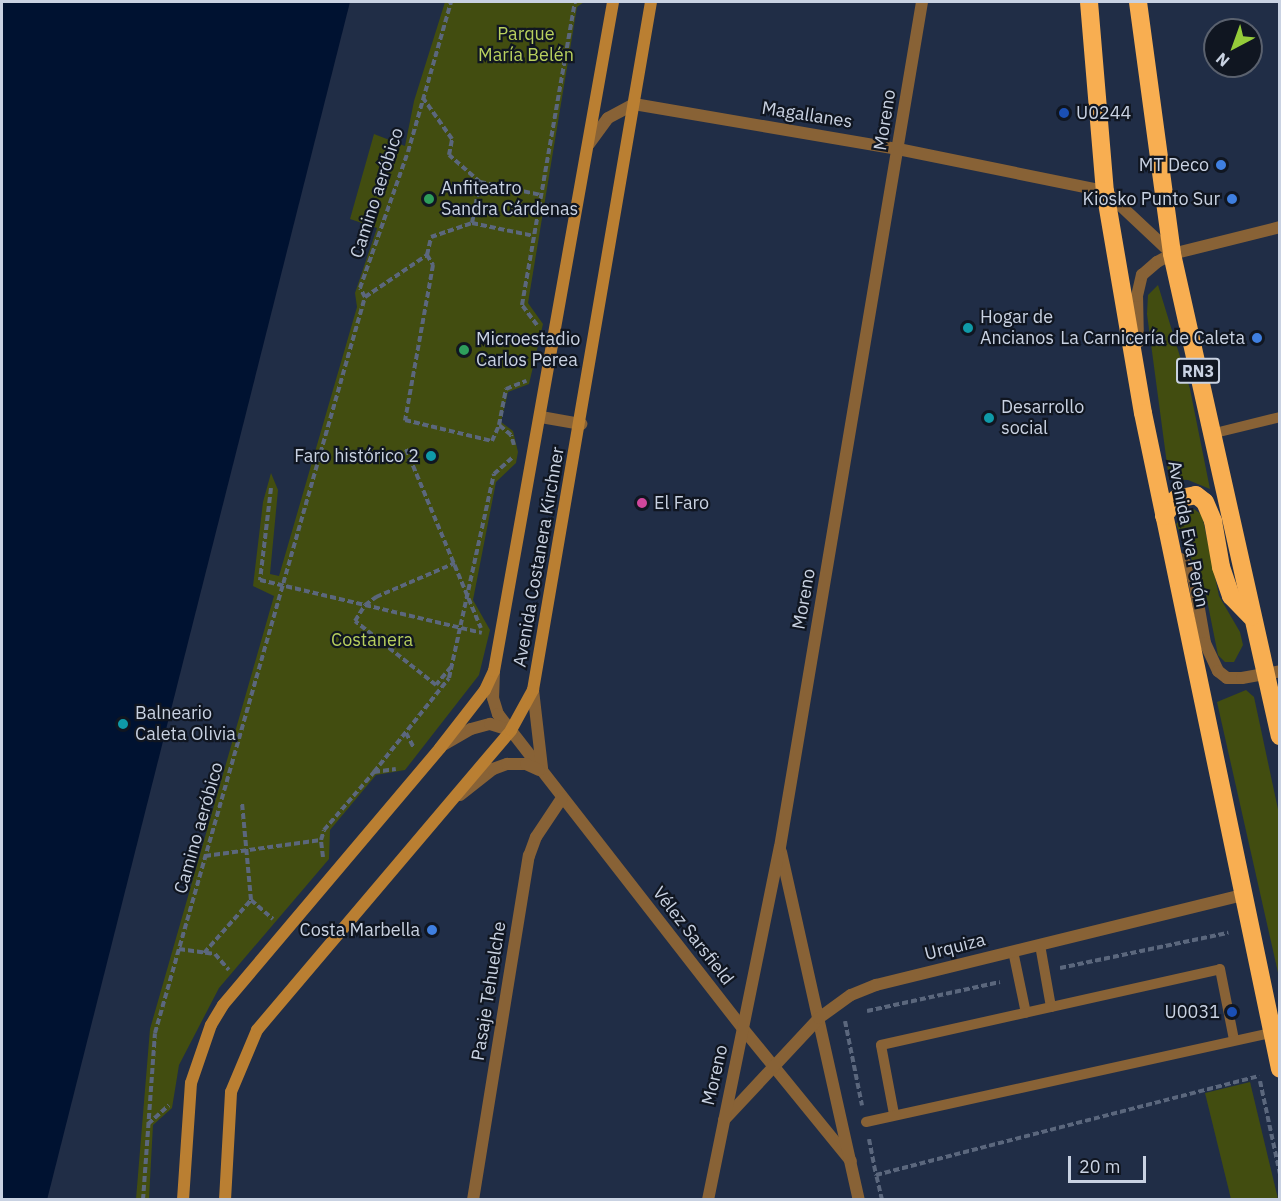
<!DOCTYPE html>
<html>
<head>
<meta charset="utf-8">
<style>
	body { margin:0 }
	#map { position:relative; width:1281px; height:1201px; overflow:hidden; background:#202d46; font-family:"IBM Plex Sans",sans-serif }
	div>[style] { position:absolute }
	.green>* { inset:0; background:#424d10 }
	.water>* { inset:0; background:#001231 }
	.path>* { height:4px; margin-top:-2px; transform-origin:0; background:repeating-linear-gradient(90deg,#5b677d 0 6px,transparent 0 9px) }
	.lane>* { height:10px; margin:-5px; padding:0 5px; transform-origin:5px; border-radius:5px; background:#886236 }
	.street>* { height:12px; margin:-6px; padding:0 6px; transform-origin:6px; border-radius:6px; background:#886236 }
	.secondary>* { height:12px; margin:-6px; padding:0 6px; transform-origin:6px; border-radius:6px; background:#ba7f32 }
	.highway>* { height:18px; margin:-9px; padding:0 9px; transform-origin:9px; border-radius:9px; background:#f8ae51 }
	.dots>* { width:16px; height:16px; translate:-50% -50%; box-sizing:border-box; border:3px solid #101621; border-radius:50% }
	span { translate:-50% -50%; white-space:nowrap; text-align:center; line-height:1.15; -webkit-text-stroke:4.5px #101621; paint-order:stroke }
	.shield-label span { padding:2px 4px; background:#101621; border:2px solid; border-radius:4px; -webkit-text-stroke-width:0 }
	.shield-label { font-size:16px; color:#c9d2e2; font-weight:700 }
	.park-label { font-size:18px; color:#b8d05e }
	.poi-label { font-size:18px; color:#c9d2e2 }
	.left { translate:0 -50%; text-align:left }
	.right { translate:-100% -50%; text-align:right }
	.street-label { font-size:18px; color:#c9d2e2 }
	.frame { position:absolute; inset:0; border:3px solid #c9d2e2; pointer-events:none }
	.north { position:absolute; left:1203px; top:18px; width:60px; height:60px; box-sizing:border-box; background:#101621; border:2px solid #5a616e; border-radius:50%; rotate:221deg; font-size:16px; font-weight:700; line-height:24px; text-align:center; color:#c9d2e2 }
	.north::after { content:''; display:block; margin:auto; width:21px; height:27px; background:#95cc3a; clip-path:polygon(50% 0,100% 100%,50% 72%,0 100%) }
	.scale { position:absolute; left:1068px; top:1156px; width:78px; height:27px; box-sizing:border-box; border:3px solid #c9d2e2; border-top:0; padding-left:8px; font-size:18px; line-height:21px; white-space:nowrap; color:#c9d2e2; -webkit-text-stroke:4px #101621; paint-order:stroke }
</style>
</head>
<body>
<div id="map">
	<div class="green">
		<i style="clip-path:polygon(445px 2px,584px 2px,577px 7px,528px 303px,543px 324px,529px 384px,508px 392px,501px 422px,513px 431px,518px 452px,516px 463px,496px 482px,473px 600px,490px 630px,479px 675px,405px 770px,376px 775px,330px 830px,329px 859px,219px 988px,179px 1065px,172px 1108px,153px 1125px,149px 1199px,136px 1199px,150px 1029px,274px 596px,253px 586px,263px 502px,271px 473px,278px 490px,270px 574px,279px 576px,357px 307px,355px 293px,377px 228px,350px 219px,374px 134px,405px 146px,414px 101px)"></i>
		<i style="clip-path:polygon(1158px 285px,1190px 389px,1210px 489px,1188px 480px,1169px 479px,1147px 314px,1148px 295px)"></i>
		<i style="clip-path:polygon(1194px 509px,1202px 515px,1219px 596px,1240px 632px,1243px 645px,1234px 662px,1225px 662px,1218px 655px,1205px 590px,1176px 524px)"></i>
		<i style="clip-path:polygon(1246px 690px,1254px 697px,1279px 814px,1279px 977px,1217px 702px)"></i>
		<i style="clip-path:polygon(1250px 1082px,1278px 1199px,1231px 1199px,1205px 1093px)"></i>
	</div>
	<div class="water">
		<i style="clip-path:polygon(2px 2px,350px 2px,47px 1200px,2px 1199px)"></i>
	</div>
	<div class="path">
		<i style="left:480px;top:182px;width:62px;rotate:12deg"></i>
		<i style="left:472px;top:223px;width:63px;rotate:11.8deg"></i>
		<i style="left:427px;top:255px;width:12px;rotate:59deg"></i>
		<i style="left:433px;top:265px;width:158px;rotate:100.2deg"></i>
		<i style="left:405px;top:420px;width:89px;rotate:13.6deg"></i>
		<i style="left:492px;top:441px;width:17px;rotate:-66deg"></i>
		<i style="left:365px;top:297px;width:10px;rotate:-119deg"></i>
		<i style="left:360px;top:288px;width:144px;rotate:-70.6deg"></i>
		<i style="left:408px;top:152px;width:156px;rotate:-74deg"></i>
		<i style="left:537px;top:325px;width:25px;rotate:-127deg"></i>
		<i style="left:522px;top:305px;width:308px;rotate:-80.1deg"></i>
		<i style="left:514px;top:445px;width:10px;rotate:-107deg"></i>
		<i style="left:511px;top:435px;width:16px;rotate:-140deg"></i>
		<i style="left:499px;top:425px;width:37px;rotate:-79deg"></i>
		<i style="left:506px;top:389px;width:22px;rotate:-22deg"></i>
		<i style="left:406px;top:449px;width:194px;rotate:67.3deg"></i>
		<i style="left:271px;top:488px;width:93px;rotate:96.8deg"></i>
		<i style="left:260px;top:580px;width:228px;rotate:13.4deg"></i>
		<i style="left:451px;top:667px;width:23px;rotate:130deg"></i>
		<i style="left:436px;top:685px;width:103px;rotate:-141.7deg"></i>
		<i style="left:355px;top:621px;width:19px;rotate:-58deg"></i>
		<i style="left:365px;top:605px;width:14px;rotate:-36deg"></i>
		<i style="left:376px;top:597px;width:86px;rotate:-23.3deg"></i>
		<i style="left:406px;top:733px;width:17px;rotate:62deg"></i>
		<i style="left:374px;top:772px;width:120px;rotate:-51.4deg"></i>
		<i style="left:449px;top:678px;width:209px;rotate:-77.6deg"></i>
		<i style="left:494px;top:474px;width:24px;rotate:-42deg"></i>
		<i style="left:205px;top:856px;width:117px;rotate:-7.9deg"></i>
		<i style="left:323px;top:857px;width:17px;rotate:-97deg"></i>
		<i style="left:321px;top:840px;width:10px;rotate:-73deg"></i>
		<i style="left:324px;top:830px;width:77px;rotate:-49.2deg"></i>
		<i style="left:374px;top:772px;width:22px;rotate:-8deg"></i>
		<i style="left:251px;top:900px;width:29px;rotate:41deg"></i>
		<i style="left:179px;top:949px;width:36px;rotate:8deg"></i>
		<i style="left:215px;top:954px;width:21px;rotate:49deg"></i>
		<i style="left:204px;top:953px;width:71px;rotate:-48.4deg"></i>
		<i style="left:251px;top:900px;width:97px;rotate:-95.3deg"></i>
		<i style="left:1060px;top:968px;width:172px;rotate:-11.8deg"></i>
		<i style="left:867px;top:1011px;width:136px;rotate:-12.3deg"></i>
		<i style="left:845px;top:1021px;width:86px;rotate:78.6deg"></i>
		<i style="left:1260px;top:1081px;width:95px;rotate:77.9deg"></i>
		<i style="left:148px;top:1124px;width:28px;rotate:-42deg"></i>
		<i style="left:869px;top:1139px;width:37px;rotate:79deg"></i>
		<i style="left:143px;top:1200px;width:167px;rotate:-85.9deg"></i>
		<i style="left:155px;top:1033px;width:765px;rotate:-74.08deg"></i>
		<i style="left:365px;top:297px;width:75px;rotate:-34.1deg"></i>
		<i style="left:427px;top:255px;width:18px;rotate:-77deg"></i>
		<i style="left:431px;top:237px;width:43px;rotate:-18.9deg"></i>
		<i style="left:472px;top:223px;width:42px;rotate:-79deg"></i>
		<i style="left:480px;top:182px;width:41px;rotate:-138.9deg"></i>
		<i style="left:449px;top:155px;width:16px;rotate:-79deg"></i>
		<i style="left:452px;top:139px;width:50px;rotate:-125.3deg"></i>
		<i style="left:882px;top:1200px;width:26px;rotate:-103deg"></i>
		<i style="left:876px;top:1175px;width:396px;rotate:-14.5deg"></i>
	</div>
	<div class="lane">
		<i style="left:1211px;top:434px;width:71px;rotate:-13.8deg"></i>
		<i style="left:1040px;top:945px;width:63px;rotate:79.9deg"></i>
		<i style="left:1013px;top:951px;width:63px;rotate:78.2deg"></i>
		<i style="left:894px;top:1114px;width:70px;rotate:-100.7deg"></i>
		<i style="left:881px;top:1045px;width:347px;rotate:-12.6deg"></i>
		<i style="left:1220px;top:969px;width:72px;rotate:78.8deg"></i>
		<i style="left:866px;top:1122px;width:415px;rotate:-12.4deg"></i>
	</div>
	<div class="street">
		<i style="left:589px;top:144px;width:32px;rotate:-54deg"></i>
		<i style="left:608px;top:118px;width:30px;rotate:-28deg"></i>
		<i style="left:634px;top:104px;width:268px;rotate:9.7deg"></i>
		<i style="left:898px;top:149px;width:211px;rotate:11.5deg"></i>
		<i style="left:1105px;top:191px;width:92px;rotate:43.2deg"></i>
		<i style="left:1138px;top:342px;width:46px;rotate:-91.2deg"></i>
		<i style="left:1137px;top:296px;width:22px;rotate:-77deg"></i>
		<i style="left:1142px;top:275px;width:20px;rotate:-41deg"></i>
		<i style="left:1157px;top:262px;width:17px;rotate:-28deg"></i>
		<i style="left:1172px;top:254px;width:111px;rotate:-14deg"></i>
		<i style="left:541px;top:417px;width:41px;rotate:9.9deg"></i>
		<i style="left:1171px;top:555px;width:13px;rotate:23deg"></i>
		<i style="left:1183px;top:560px;width:23px;rotate:61deg"></i>
		<i style="left:1194px;top:580px;width:64px;rotate:80.1deg"></i>
		<i style="left:1205px;top:643px;width:31px;rotate:65deg"></i>
		<i style="left:1218px;top:671px;width:11px;rotate:38deg"></i>
		<i style="left:1227px;top:678px;width:15px"></i>
		<i style="left:1242px;top:678px;width:39px;rotate:-10deg"></i>
		<i style="left:494px;top:671px;width:27px;rotate:92deg"></i>
		<i style="left:493px;top:698px;width:17px;rotate:73deg"></i>
		<i style="left:498px;top:714px;width:400px;rotate:52.1deg"></i>
		<i style="left:744px;top:1030px;width:169px;rotate:50.8deg"></i>
		<i style="left:533px;top:690px;width:79px;rotate:83.4deg"></i>
		<i style="left:443px;top:745px;width:32px;rotate:-30deg"></i>
		<i style="left:471px;top:729px;width:20px;rotate:-15deg"></i>
		<i style="left:490px;top:724px;width:21px;rotate:17deg"></i>
		<i style="left:460px;top:795px;width:42px;rotate:-38.2deg"></i>
		<i style="left:493px;top:769px;width:15px;rotate:-20deg"></i>
		<i style="left:507px;top:764px;width:19px"></i>
		<i style="left:526px;top:764px;width:14px;rotate:25deg"></i>
		<i style="left:781px;top:852px;width:357px;rotate:77.4deg"></i>
		<i style="left:724px;top:1120px;width:139px;rotate:-47deg"></i>
		<i style="left:819px;top:1018px;width:39px;rotate:-36deg"></i>
		<i style="left:851px;top:995px;width:27px;rotate:-22deg"></i>
		<i style="left:876px;top:985px;width:378px;rotate:-13.8deg"></i>
		<i style="left:473px;top:1200px;width:349px;rotate:-80.8deg"></i>
		<i style="left:529px;top:856px;width:20px;rotate:-70deg"></i>
		<i style="left:536px;top:837px;width:47px;rotate:-56.3deg"></i>
		<i style="left:708px;top:1200px;width:360px;rotate:-78.5deg"></i>
		<i style="left:780px;top:847px;width:857px;rotate:-80.46deg"></i>
	</div>
	<div class="secondary">
		<i style="left:183px;top:1200px;width:117px;rotate:-86.1deg"></i>
		<i style="left:191px;top:1083px;width:61px;rotate:-71deg"></i>
		<i style="left:211px;top:1025px;width:23px;rotate:-59deg"></i>
		<i style="left:223px;top:1005px;width:336px;rotate:-49.8deg"></i>
		<i style="left:440px;top:748px;width:73px;rotate:-52.2deg"></i>
		<i style="left:485px;top:690px;width:21px;rotate:-65deg"></i>
		<i style="left:494px;top:671px;width:680px;rotate:-79.91deg"></i>
		<i style="left:225px;top:1200px;width:108px;rotate:-86.8deg"></i>
		<i style="left:231px;top:1092px;width:67px;rotate:-67.2deg"></i>
		<i style="left:257px;top:1030px;width:393px;rotate:-49.7deg"></i>
		<i style="left:511px;top:730px;width:46px;rotate:-61.2deg"></i>
		<i style="left:533px;top:690px;width:698px;rotate:-80.27deg"></i>
	</div>
	<div class="highway">
		<i style="left:1089px;top:2px;width:190px;rotate:85.2deg"></i>
		<i style="left:1105px;top:191px;width:225px;rotate:80.3deg"></i>
		<i style="left:1143px;top:413px;width:670px;rotate:78.2deg"></i>
		<i style="left:1138px;top:2px;width:254px;rotate:82.3deg"></i>
		<i style="left:1172px;top:254px;width:494px;rotate:77.4deg"></i>
		<i style="left:1164px;top:516px;width:21px;rotate:-55deg"></i>
		<i style="left:1176px;top:499px;width:20px;rotate:-11deg"></i>
		<i style="left:1196px;top:495px;width:11px;rotate:38deg"></i>
		<i style="left:1205px;top:502px;width:21px;rotate:67deg"></i>
		<i style="left:1213px;top:521px;width:47px;rotate:80.1deg"></i>
		<i style="left:1221px;top:567px;width:31px;rotate:71deg"></i>
		<i style="left:1231px;top:596px;width:29px;rotate:46deg"></i>
	</div>
	<div class="dots">
		<i style="left:1064px;top:113px;background:#1a4fb4"></i>
		<i style="left:1221px;top:165px;background:#3f7fe0"></i>
		<i style="left:429px;top:199px;background:#2e9e5b"></i>
		<i style="left:1232px;top:199px;background:#3f7fe0"></i>
		<i style="left:968px;top:328px;background:#0f9aa8"></i>
		<i style="left:1257px;top:338px;background:#3f7fe0"></i>
		<i style="left:464px;top:350px;background:#2e9e5b"></i>
		<i style="left:989px;top:418px;background:#0f9aa8"></i>
		<i style="left:431px;top:456px;background:#0f9aa8"></i>
		<i style="left:642px;top:503px;background:#d1479c"></i>
		<i style="left:123px;top:724px;background:#0f9aa8"></i>
		<i style="left:432px;top:930px;background:#3f7fe0"></i>
		<i style="left:1232px;top:1012px;background:#1a4fb4"></i>
	</div>
	<div class="shield-label">
		<span style="left:1198px;top:371px">RN3</span>
	</div>
	<div class="park-label">
		<span style="left:526px;top:45px">Parque<br>María Belén</span>
		<span style="left:372px;top:640px">Costanera</span>
	</div>
	<div class="poi-label">
		<span class="left" style="left:1076px;top:113px">U0244</span>
		<span class="right" style="left:1209px;top:165px">MT Deco</span>
		<span class="left" style="left:441px;top:199px">Anfiteatro<br>Sandra Cárdenas</span>
		<span class="right" style="left:1220px;top:199px">Kiosko Punto Sur</span>
		<span class="left" style="left:980px;top:328px">Hogar de<br>Ancianos</span>
		<span class="right" style="left:1245px;top:338px">La Carnicería de Caleta</span>
		<span class="left" style="left:476px;top:350px">Microestadio<br>Carlos Perea</span>
		<span class="left" style="left:1001px;top:418px">Desarrollo<br>social</span>
		<span class="right" style="left:419px;top:456px">Faro histórico 2</span>
		<span class="left" style="left:654px;top:503px">El Faro</span>
		<span class="left" style="left:135px;top:724px">Balneario<br>Caleta Olivia</span>
		<span class="right" style="left:420px;top:930px">Costa Marbella</span>
		<span class="right" style="left:1220px;top:1012px">U0031</span>
	</div>
	<div class="street-label">
		<span style="left:807px;top:115px;rotate:9deg">Magallanes</span>
		<span style="left:885px;top:120px;rotate:-81deg">Moreno</span>
		<span style="left:377px;top:193px;rotate:-72deg">Camino aeróbico</span>
		<span style="left:1188px;top:534px;rotate:79deg">Avenida Eva Perón</span>
		<span style="left:539px;top:557px;rotate:-80deg">Avenida Costanera Kirchner</span>
		<span style="left:804px;top:599px;rotate:-80deg">Moreno</span>
		<span style="left:199px;top:828px;rotate:-74deg">Camino aeróbico</span>
		<span style="left:693px;top:936px;rotate:52deg">Vélez Sarsfield</span>
		<span style="left:955px;top:947px;rotate:-14deg">Urquiza</span>
		<span style="left:489px;top:991px;rotate:-81deg">Pasaje Tehuelche</span>
		<span style="left:715px;top:1075px;rotate:-77deg">Moreno</span>
	</div>
	<div class="frame"></div>
	<div class="north">N</div>
	<div class="scale">20 m</div>
</div>
</body>
</html>
